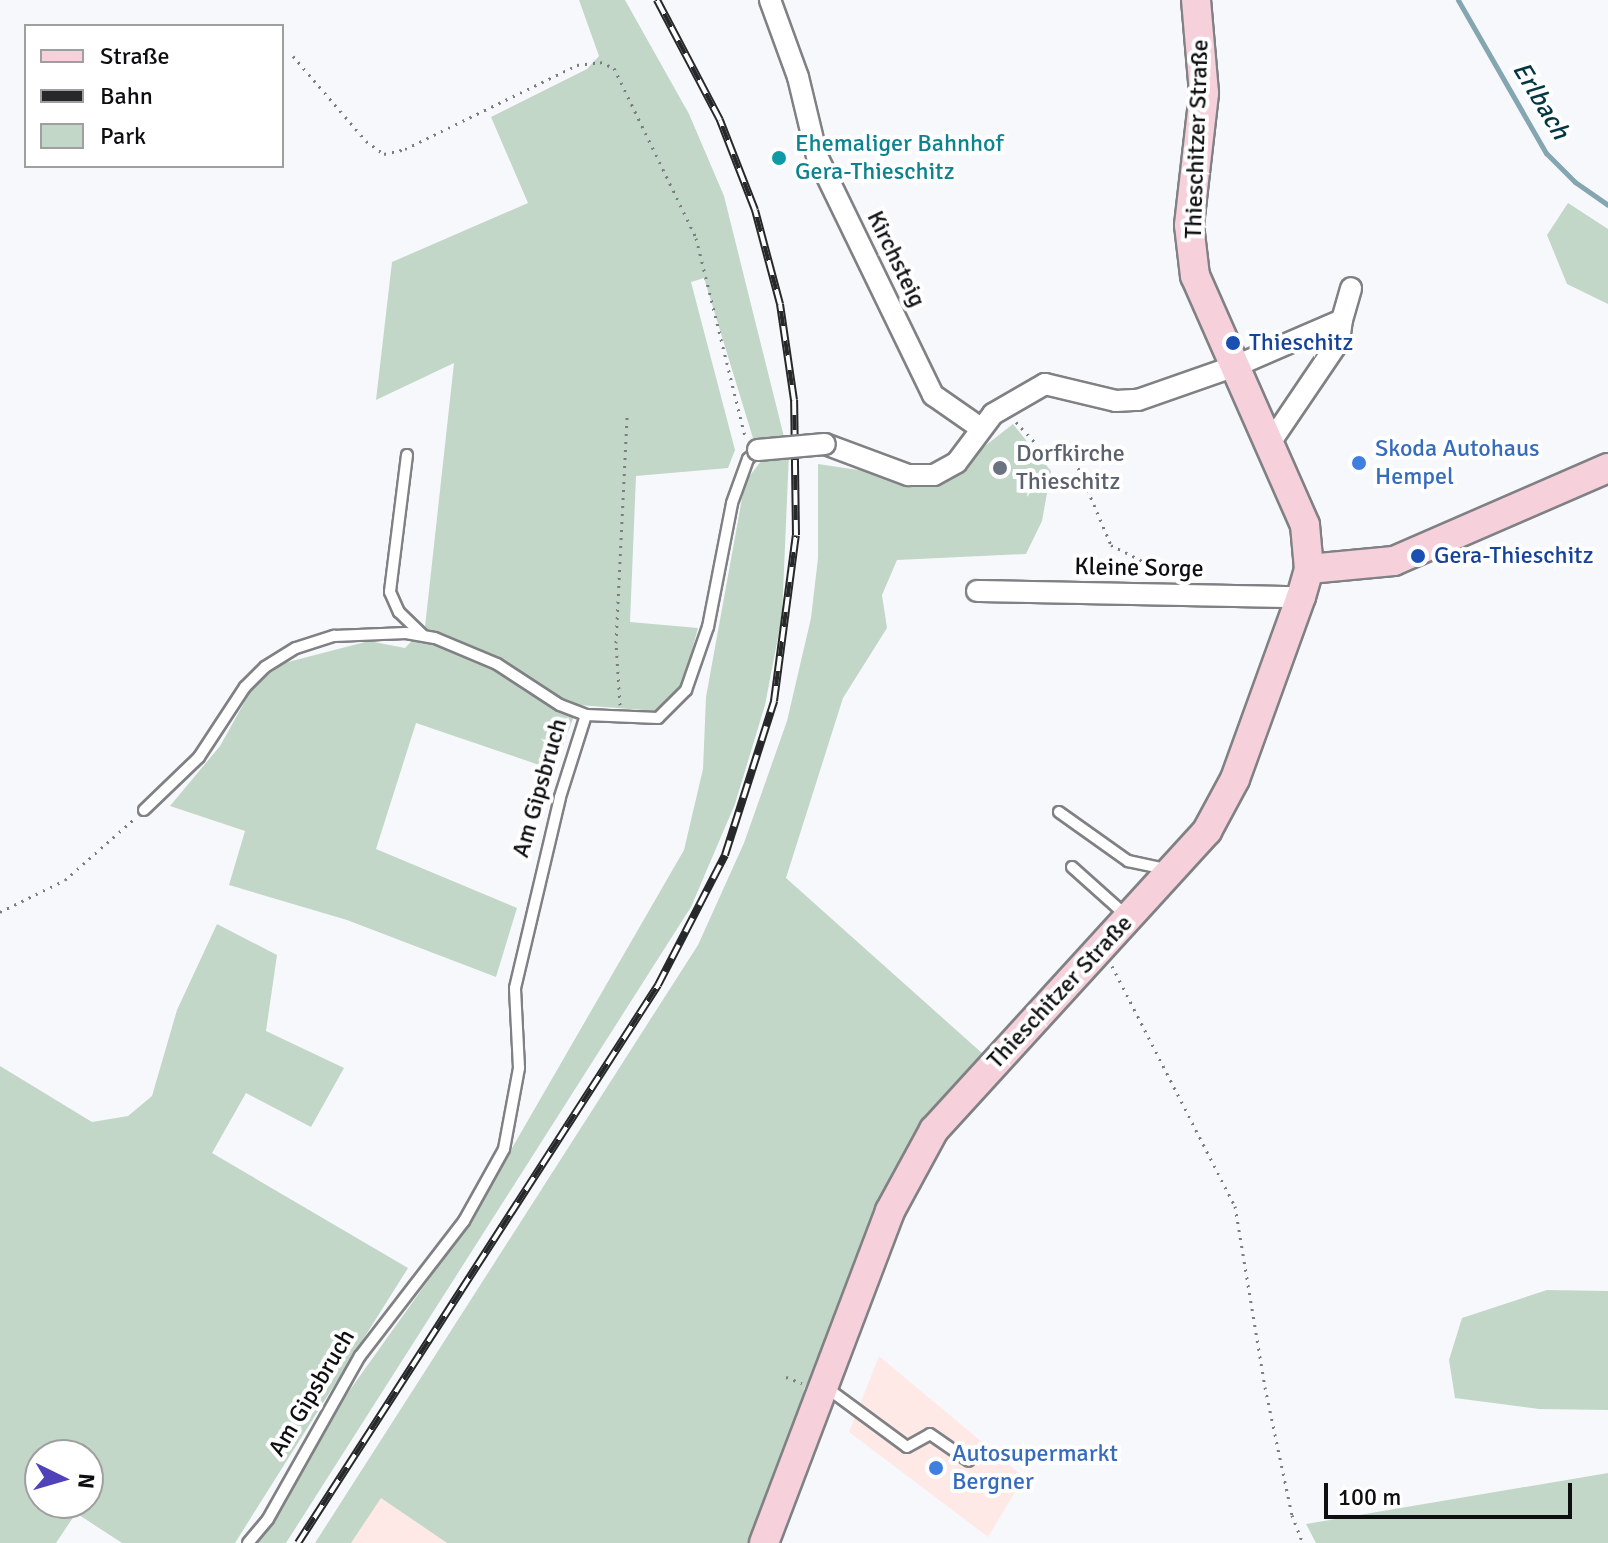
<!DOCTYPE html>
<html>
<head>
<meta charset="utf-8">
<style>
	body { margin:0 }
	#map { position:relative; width:1608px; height:1543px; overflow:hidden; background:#f7f8fc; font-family:Signika,sans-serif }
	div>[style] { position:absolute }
	.commercial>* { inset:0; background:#ffe9e7 }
	.green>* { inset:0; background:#c2d7c8 }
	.stream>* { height:5px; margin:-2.5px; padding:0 2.5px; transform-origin:2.5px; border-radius:2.5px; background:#83a6b0 }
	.path>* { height:3px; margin-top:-1.5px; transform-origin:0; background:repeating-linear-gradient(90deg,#7c7d80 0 2px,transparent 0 8px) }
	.roads { filter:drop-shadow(2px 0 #808184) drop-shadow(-2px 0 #808184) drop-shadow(0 2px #808184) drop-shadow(0 -2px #808184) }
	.lane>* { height:10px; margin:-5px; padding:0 5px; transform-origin:5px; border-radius:5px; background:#fff }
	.street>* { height:20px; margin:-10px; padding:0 10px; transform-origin:10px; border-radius:10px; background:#fff }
	.secondary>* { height:28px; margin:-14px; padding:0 14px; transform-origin:14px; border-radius:14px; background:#f6d0da }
	.rail>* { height:8px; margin-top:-4px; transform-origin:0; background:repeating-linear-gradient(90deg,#fff 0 15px,#272829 0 30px); box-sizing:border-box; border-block:2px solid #272829 }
	.bridges { filter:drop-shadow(2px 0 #808184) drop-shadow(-2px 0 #808184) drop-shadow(0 2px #808184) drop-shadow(0 -2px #808184) }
	.street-bridge>* { height:20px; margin:-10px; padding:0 10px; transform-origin:10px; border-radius:10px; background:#fff }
	.dots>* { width:22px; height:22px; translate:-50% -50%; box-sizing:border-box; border:4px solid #fff; border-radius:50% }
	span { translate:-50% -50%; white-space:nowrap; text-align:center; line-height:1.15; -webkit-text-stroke:8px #fff; paint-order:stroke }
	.street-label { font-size:24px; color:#0e0f10 }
	.culture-label { font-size:24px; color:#0d838f }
	.left { translate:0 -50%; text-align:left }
	.transit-label { font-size:24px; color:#164399 }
	.shop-label { font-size:24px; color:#366cbe }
	.worship-label { font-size:24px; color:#5b616d }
	.water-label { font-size:26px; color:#003743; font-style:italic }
	.legend { position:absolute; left:24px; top:24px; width:260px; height:144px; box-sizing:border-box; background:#fff; border:2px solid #9f9f9f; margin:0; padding:10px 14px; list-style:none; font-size:24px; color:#0e0f10 }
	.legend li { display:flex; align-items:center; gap:16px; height:40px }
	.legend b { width:40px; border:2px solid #9f9f9f }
	.north { position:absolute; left:24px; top:1439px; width:80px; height:80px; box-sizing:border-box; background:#fff; border:2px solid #9f9f9f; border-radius:50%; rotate:95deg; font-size:22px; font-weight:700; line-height:32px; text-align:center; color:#0e0f10 }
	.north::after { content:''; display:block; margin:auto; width:28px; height:36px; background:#5043ba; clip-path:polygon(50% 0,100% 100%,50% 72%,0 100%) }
	.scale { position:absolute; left:1324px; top:1483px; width:248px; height:36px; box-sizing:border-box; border:4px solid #0e0f10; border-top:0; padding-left:10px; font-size:24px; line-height:28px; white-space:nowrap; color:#0e0f10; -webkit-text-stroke:6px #fff; paint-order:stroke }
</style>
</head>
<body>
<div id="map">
	<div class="commercial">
		<i style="clip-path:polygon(879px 1356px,1024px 1477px,988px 1537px,849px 1432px)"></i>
		<i style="clip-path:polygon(380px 1497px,447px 1543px,351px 1543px)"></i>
	</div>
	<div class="green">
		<i style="clip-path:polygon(579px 0,625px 0,689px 114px,724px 196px,785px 441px,756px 448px,704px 278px,691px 282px,735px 450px,728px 468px,636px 476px,630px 622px,698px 628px,684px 681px,656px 711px,578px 705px,554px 770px,416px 723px,376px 849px,517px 908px,496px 977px,347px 920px,229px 885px,245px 831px,170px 806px,220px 746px,254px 685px,284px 663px,369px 641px,405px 648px,425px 627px,454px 363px,376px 400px,392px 262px,528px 203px,491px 117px,587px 69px,599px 56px)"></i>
		<i style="clip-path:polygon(1568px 203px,1608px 229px,1608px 304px,1567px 284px,1547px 235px)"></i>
		<i style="clip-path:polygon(1013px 424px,1051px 471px,1042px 521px,1026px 554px,897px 560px,882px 595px,887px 628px,843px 698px,786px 878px,983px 1054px,905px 1158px,839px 1323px,804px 1389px,801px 1416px,752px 1543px,447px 1543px,381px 1498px,351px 1543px,315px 1543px,698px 945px,744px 843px,787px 721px,811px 618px,818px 558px,818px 464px,912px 478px,958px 467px)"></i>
		<i style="clip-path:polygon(789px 453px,782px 616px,765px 705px,735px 804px,691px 907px,286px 1543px,255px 1543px,347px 1394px,467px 1226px,684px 850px,703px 769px,706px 697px,745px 482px,765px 456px)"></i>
		<i style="clip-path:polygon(evenodd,217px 924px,277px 955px,266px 1031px,344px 1068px,311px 1127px,246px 1093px,212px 1153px,408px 1268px,235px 1543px,122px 1543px,76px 1513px,56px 1543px,0 1543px,0 1066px,92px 1122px,128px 1116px,152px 1096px,177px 1010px,217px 924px,40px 1455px,88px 1455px,88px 1503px,40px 1503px,40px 1455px)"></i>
		<i style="clip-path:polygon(1547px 1290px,1608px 1291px,1608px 1410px,1539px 1409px,1455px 1398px,1449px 1360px,1462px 1318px)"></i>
		<i style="clip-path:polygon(1608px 1473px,1608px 1543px,1316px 1543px,1306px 1524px)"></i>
	</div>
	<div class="stream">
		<i style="left:1458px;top:0;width:177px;rotate:60.1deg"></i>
		<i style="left:1546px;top:153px;width:41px;rotate:45deg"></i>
		<i style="left:1575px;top:182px;width:40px;rotate:34.9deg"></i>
	</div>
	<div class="path">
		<i style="left:293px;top:56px;width:112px;rotate:49.3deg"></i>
		<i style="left:366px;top:141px;width:22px;rotate:36deg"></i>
		<i style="left:384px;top:154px;width:22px;rotate:-13deg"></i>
		<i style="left:405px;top:149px;width:191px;rotate:-26deg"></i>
		<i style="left:577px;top:65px;width:23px;rotate:-7deg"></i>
		<i style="left:600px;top:62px;width:15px;rotate:23deg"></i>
		<i style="left:614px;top:68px;width:189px;rotate:64.2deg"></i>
		<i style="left:696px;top:238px;width:204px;rotate:76.1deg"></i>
		<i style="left:1016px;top:422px;width:41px;rotate:47deg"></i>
		<i style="left:1044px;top:452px;width:28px;rotate:2deg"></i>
		<i style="left:1072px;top:453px;width:100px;rotate:67deg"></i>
		<i style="left:1111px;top:545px;width:68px;rotate:26.9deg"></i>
		<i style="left:620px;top:705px;width:62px;rotate:-93.7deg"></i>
		<i style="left:616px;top:643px;width:227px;rotate:-87.2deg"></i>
		<i style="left:0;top:912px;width:72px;rotate:-26.2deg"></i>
		<i style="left:65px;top:880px;width:92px;rotate:-41.5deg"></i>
		<i style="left:1112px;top:966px;width:270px;rotate:62.9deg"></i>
		<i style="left:1235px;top:1206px;width:183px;rotate:80.6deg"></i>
		<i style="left:1265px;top:1387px;width:131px;rotate:78.1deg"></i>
		<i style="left:1292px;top:1515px;width:30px;rotate:69deg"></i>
		<i style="left:786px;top:1377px;width:17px;rotate:21deg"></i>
	</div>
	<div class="roads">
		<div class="lane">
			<i style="left:407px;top:455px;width:138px;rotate:97.1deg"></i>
			<i style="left:390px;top:592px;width:22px;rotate:66deg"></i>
			<i style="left:399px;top:612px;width:32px;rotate:44deg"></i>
			<i style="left:144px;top:810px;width:76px;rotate:-43.9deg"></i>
			<i style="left:199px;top:757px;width:84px;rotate:-56.7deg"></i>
			<i style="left:245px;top:687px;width:28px;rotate:-45deg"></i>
			<i style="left:265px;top:667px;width:36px;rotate:-32deg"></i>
			<i style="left:296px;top:648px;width:40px;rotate:-18deg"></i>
			<i style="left:334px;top:636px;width:72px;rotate:-2.4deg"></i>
			<i style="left:406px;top:633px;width:29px;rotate:10deg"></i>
			<i style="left:435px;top:638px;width:67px;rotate:22.8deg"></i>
			<i style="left:497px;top:664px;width:75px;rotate:33.1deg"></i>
			<i style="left:560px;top:705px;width:28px;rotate:21deg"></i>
			<i style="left:1059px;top:812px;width:85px;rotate:35.4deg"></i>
			<i style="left:1128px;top:861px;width:39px;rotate:12deg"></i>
			<i style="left:1072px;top:867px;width:75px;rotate:41.8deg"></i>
			<i style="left:827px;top:1388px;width:99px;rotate:36.4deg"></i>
			<i style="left:907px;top:1447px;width:26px;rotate:-29deg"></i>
			<i style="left:930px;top:1434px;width:47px;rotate:34.7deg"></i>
			<i style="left:248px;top:1543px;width:31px;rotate:-50deg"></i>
			<i style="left:268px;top:1519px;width:187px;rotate:-60.6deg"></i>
			<i style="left:360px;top:1356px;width:170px;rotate:-52.4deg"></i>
			<i style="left:464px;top:1221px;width:82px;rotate:-60.9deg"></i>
			<i style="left:504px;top:1149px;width:82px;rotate:-79.5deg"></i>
			<i style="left:519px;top:1068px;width:80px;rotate:-92.9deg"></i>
			<i style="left:515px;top:988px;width:196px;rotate:-76.7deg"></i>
			<i style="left:560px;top:797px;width:86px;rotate:-72.4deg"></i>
			<i style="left:586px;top:715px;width:72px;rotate:2.4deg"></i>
			<i style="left:658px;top:718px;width:40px;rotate:-45deg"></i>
			<i style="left:686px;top:690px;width:67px;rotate:-70.8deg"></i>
			<i style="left:708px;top:627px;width:126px;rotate:-79deg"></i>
			<i style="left:732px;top:503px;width:47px;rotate:-70deg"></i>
			<i style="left:748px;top:459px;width:13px;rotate:-42deg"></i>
		</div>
		<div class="street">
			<i style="left:770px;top:0;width:82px;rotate:70deg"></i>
			<i style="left:798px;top:77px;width:81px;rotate:76.5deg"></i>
			<i style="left:817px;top:156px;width:266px;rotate:64.1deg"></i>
			<i style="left:933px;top:395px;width:56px;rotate:34.8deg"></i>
			<i style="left:1270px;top:443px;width:123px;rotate:-55.9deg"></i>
			<i style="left:1339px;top:341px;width:21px;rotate:-82deg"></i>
			<i style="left:825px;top:444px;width:89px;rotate:20.5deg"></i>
			<i style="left:908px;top:475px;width:26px"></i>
			<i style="left:934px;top:475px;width:26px;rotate:-29deg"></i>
			<i style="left:957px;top:462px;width:60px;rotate:-53.1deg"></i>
			<i style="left:993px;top:414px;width:60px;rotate:-30deg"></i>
			<i style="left:1045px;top:384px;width:73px;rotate:13.5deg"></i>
			<i style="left:1116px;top:401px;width:22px;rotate:-3deg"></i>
			<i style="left:1138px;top:400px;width:106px;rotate:-19.3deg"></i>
			<i style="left:1238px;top:365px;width:113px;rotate:-23.4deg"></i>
			<i style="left:1342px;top:320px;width:33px;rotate:-74deg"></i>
			<i style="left:977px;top:591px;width:324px;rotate:1.1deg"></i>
		</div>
		<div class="secondary">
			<i style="left:1309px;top:569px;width:85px;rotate:-5.4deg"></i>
			<i style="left:1394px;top:561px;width:233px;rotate:-23.5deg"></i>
			<i style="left:764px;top:1543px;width:355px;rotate:-69.2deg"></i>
			<i style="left:890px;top:1211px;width:92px;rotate:-61.5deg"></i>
			<i style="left:934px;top:1130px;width:405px;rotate:-47.6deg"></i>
			<i style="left:1207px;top:831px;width:59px;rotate:-61.7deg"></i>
			<i style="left:1235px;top:779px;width:194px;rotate:-70.1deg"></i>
			<i style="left:1301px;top:597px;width:29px;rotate:-74deg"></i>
			<i style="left:1309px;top:569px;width:44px;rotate:-95.2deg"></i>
			<i style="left:1305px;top:525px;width:272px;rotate:-113.8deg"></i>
			<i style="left:1195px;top:276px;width:51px;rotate:-96.7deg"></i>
			<i style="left:1189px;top:225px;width:133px;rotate:-83.5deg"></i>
			<i style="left:1204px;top:93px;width:93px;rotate:-94.9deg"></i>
		</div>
	</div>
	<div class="rail">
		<i style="left:298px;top:1543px;width:664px;rotate:-57.17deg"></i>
		<i style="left:658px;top:985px;width:146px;rotate:-62.7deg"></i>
		<i style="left:725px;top:855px;width:162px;rotate:-72.3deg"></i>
		<i style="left:774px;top:701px;width:167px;rotate:-82.5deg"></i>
		<i style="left:796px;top:535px;width:135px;rotate:-90.8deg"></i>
		<i style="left:794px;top:400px;width:97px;rotate:-98.3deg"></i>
		<i style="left:780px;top:304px;width:97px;rotate:-104.9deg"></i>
		<i style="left:755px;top:210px;width:97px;rotate:-111.3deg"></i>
		<i style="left:720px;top:120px;width:136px;rotate:-117.7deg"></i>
	</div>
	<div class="bridges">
		<div class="street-bridge">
			<i style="left:758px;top:450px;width:67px;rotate:-5.1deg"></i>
		</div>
	</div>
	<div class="dots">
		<i style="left:779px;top:158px;background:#0f9aa8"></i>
		<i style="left:1233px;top:343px;background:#1a4fb4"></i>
		<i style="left:1359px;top:463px;background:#3f7fe0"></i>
		<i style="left:1000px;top:468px;background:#6b7280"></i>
		<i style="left:1418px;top:556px;background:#1a4fb4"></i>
		<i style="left:936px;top:1468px;background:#3f7fe0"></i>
	</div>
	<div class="street-label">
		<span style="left:1197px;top:139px;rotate:-88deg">Thieschitzer Straße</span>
		<span style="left:896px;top:259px;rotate:64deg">Kirchsteig</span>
		<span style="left:1139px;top:568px;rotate:1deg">Kleine Sorge</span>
		<span style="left:540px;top:788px;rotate:-74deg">Am Gipsbruch</span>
		<span style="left:1060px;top:992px;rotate:-47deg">Thieschitzer Straße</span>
		<span style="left:312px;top:1393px;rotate:-59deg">Am Gipsbruch</span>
	</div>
	<div class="culture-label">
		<span class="left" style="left:795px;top:158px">Ehemaliger Bahnhof<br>Gera-Thieschitz</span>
	</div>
	<div class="transit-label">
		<span class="left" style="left:1249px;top:343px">Thieschitz</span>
		<span class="left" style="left:1434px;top:556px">Gera-Thieschitz</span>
	</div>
	<div class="shop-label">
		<span class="left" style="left:1375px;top:463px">Skoda Autohaus<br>Hempel</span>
		<span class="left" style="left:952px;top:1468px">Autosupermarkt<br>Bergner</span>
	</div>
	<div class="worship-label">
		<span class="left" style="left:1016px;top:468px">Dorfkirche<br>Thieschitz</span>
	</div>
	<div class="water-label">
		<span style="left:1540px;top:101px;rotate:59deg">Erlbach</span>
	</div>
	<ul class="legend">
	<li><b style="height:10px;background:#f6d0da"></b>Straße</li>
	<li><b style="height:10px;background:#272829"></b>Bahn</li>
	<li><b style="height:22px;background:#c2d7c8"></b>Park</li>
	</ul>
	<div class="north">N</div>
	<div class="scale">100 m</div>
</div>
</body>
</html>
